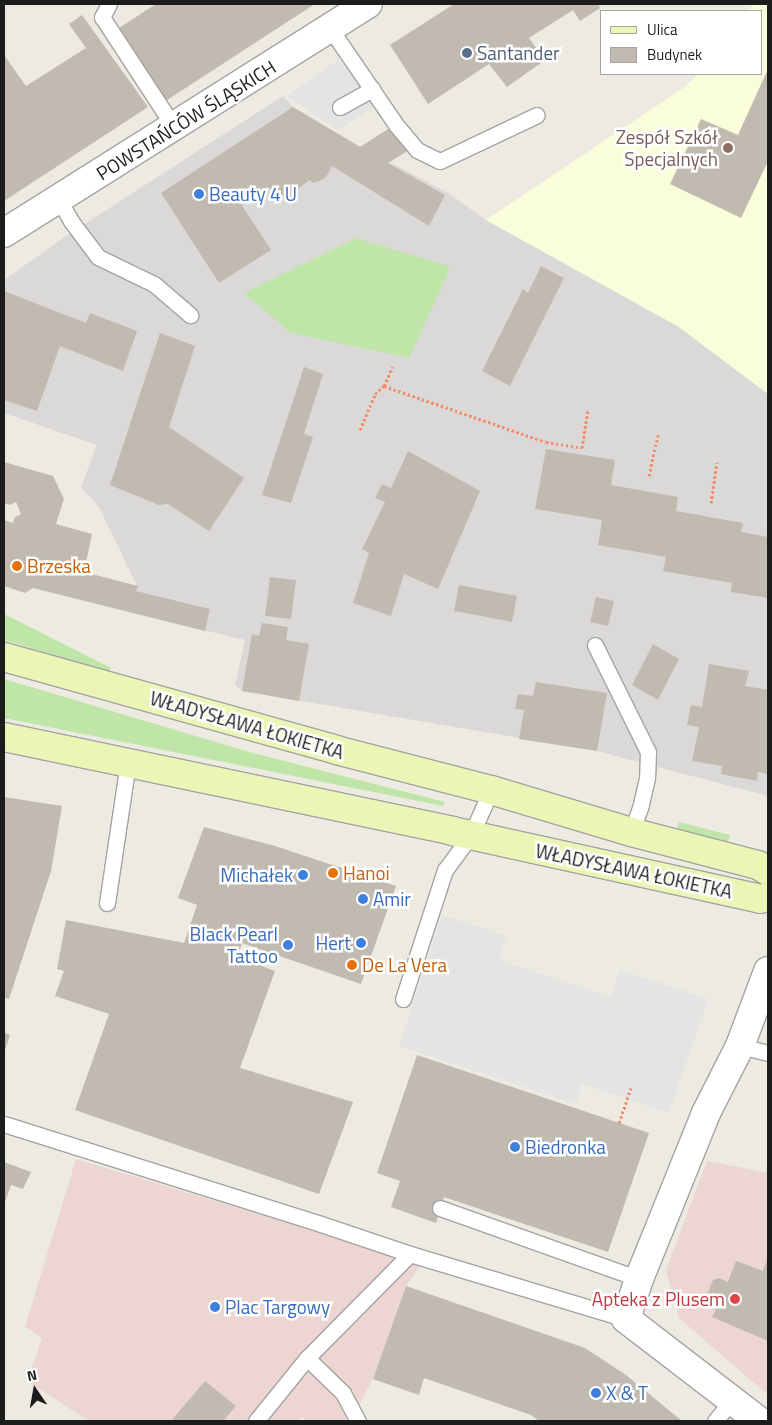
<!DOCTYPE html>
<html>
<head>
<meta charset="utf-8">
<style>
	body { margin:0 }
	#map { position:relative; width:772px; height:1425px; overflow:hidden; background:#edeae1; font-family:"Titillium Web",sans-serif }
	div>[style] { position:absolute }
	.residential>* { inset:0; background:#dad9d8 }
	.commercial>* { inset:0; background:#edd5d1 }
	.education>* { inset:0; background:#f9fdda }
	.grass>* { inset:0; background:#bfe6a8 }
	.parking>* { inset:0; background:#e4e4e4 }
	.building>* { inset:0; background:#c1bab1 }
	.path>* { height:3px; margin-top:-1.5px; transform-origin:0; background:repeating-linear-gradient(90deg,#f48b6b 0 2.5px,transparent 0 5px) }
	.roads { filter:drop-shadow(1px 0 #a3a3a3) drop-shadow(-1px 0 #a3a3a3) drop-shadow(0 1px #a3a3a3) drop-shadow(0 -1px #a3a3a3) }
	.service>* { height:15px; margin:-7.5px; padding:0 7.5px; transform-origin:7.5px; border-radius:7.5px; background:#fff }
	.minor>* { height:28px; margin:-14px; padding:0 14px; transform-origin:14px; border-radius:14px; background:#fff }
	.secondary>* { height:28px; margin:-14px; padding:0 14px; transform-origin:14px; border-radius:14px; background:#ebf6b6 }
	.dots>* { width:14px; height:14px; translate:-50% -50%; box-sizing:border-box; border:2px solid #fff; border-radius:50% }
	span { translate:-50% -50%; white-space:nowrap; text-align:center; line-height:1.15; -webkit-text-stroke:5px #fff; paint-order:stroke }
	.service-label { font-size:19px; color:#4e5e75 }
	.left { translate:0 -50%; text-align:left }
	.street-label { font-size:19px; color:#1c1c1c }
	.education-label { font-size:19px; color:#785e54 }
	.right { translate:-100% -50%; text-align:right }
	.shop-label { font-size:19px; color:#366cbe }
	.food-label { font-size:19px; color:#c56008 }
	.health-label { font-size:19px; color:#be3a42 }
	.frame { position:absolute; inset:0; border:5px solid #1c1c1c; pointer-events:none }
	.legend { position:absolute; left:600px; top:10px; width:162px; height:65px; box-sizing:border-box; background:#fff; border:1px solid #a4a4a4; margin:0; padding:6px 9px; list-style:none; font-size:15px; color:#1c1c1c }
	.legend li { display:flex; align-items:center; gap:10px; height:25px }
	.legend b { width:25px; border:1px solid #a4a4a4 }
	.north { position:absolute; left:10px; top:1365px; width:50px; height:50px; -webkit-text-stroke:4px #fff; paint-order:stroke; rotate:348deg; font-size:14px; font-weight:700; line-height:20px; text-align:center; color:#1c1c1c }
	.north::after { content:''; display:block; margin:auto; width:18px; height:22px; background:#1c1c1c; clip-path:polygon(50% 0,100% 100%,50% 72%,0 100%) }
</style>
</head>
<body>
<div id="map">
	<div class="residential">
		<i style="clip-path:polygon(283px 96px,293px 107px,357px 145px,450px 194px,486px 220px,679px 327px,768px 394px,768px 796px,597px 751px,242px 691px,235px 685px,245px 640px,132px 613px,137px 586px,99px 507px,81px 487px,97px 445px,4px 413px,4px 280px,66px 236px)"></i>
	</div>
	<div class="commercial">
		<i style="clip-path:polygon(76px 1159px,292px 1224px,391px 1255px,420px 1267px,406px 1286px,373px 1379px,359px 1405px,344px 1421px,307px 1421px,302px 1417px,298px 1421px,89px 1421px,27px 1381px,42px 1338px,25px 1327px)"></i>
		<i style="clip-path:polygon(707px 1161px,768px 1173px,768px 1395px,679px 1318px,666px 1270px)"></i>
	</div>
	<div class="education">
		<i style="clip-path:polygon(753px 4px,768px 4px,768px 394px,679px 327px,486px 220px,682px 89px,699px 74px,761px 74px,761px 11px,749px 11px)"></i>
	</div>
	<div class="grass">
		<i style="clip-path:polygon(356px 238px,448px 266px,449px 271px,409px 358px,291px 333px,244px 293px)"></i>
		<i style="clip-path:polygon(4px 614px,111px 668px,108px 672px,4px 640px)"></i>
		<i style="clip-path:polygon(4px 679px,253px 753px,445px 802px,443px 806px,4px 718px)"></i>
		<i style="clip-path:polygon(679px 822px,730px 835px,728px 843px,677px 830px)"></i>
	</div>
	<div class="parking">
		<i style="clip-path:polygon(338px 60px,377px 105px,338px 130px,287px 96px)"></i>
		<i style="clip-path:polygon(442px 915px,506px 936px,499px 960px,611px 997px,620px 970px,708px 999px,669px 1113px,582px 1084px,576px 1104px,399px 1046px)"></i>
	</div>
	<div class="building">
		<i style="clip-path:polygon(156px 4px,315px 4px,164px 102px,116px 30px)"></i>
		<i style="clip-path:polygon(454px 4px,598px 4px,600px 8px,580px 21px,573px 10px,529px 38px,545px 60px,507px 87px,489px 64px,428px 104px,390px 45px)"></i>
		<i style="clip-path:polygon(82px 15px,148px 107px,4px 201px,4px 55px,26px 86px,86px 48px,69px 24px)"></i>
		<i style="clip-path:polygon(768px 69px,768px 161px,741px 218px,670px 184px,701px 119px,738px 135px)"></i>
		<i style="clip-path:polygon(293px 107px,360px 147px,393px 126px,409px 150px,388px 163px,445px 195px,429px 226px,332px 166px,326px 177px,318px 182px,312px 183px,310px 180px,296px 190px,289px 200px,267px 187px,241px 204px,271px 250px,219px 283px,161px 193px)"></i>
		<i style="clip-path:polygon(541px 266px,564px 278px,510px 386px,482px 371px,523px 289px,528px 293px)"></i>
		<i style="clip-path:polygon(4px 291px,86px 323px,90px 313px,137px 331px,123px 371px,60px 346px,37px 411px,4px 400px)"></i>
		<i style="clip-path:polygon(160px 333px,195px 346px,169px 427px,244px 478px,209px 531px,168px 504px,159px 505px,110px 485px)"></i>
		<i style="clip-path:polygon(304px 367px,323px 374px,304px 434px,313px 437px,291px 503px,262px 495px)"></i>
		<i style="clip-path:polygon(546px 449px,615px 460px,611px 485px,678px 497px,676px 511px,743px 523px,741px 532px,768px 537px,768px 598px,731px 592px,732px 583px,663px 571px,666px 557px,598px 545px,602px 520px,535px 509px)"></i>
		<i style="clip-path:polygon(408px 451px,480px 491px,438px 589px,404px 574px,391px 616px,353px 603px,369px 553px,362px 549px,385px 502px,375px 498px,382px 484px,391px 488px)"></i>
		<i style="clip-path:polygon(4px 462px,53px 476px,64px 499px,56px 524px,92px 534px,84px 572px,138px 586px,136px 591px,210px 609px,205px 631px,33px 588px,25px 593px,4px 586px,4px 520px,13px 523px,15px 517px,21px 514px,16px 502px,10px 505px,4px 503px)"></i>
		<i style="clip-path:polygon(270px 577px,296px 580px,291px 619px,265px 616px)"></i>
		<i style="clip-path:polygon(459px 585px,517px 596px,512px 622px,454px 611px)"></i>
		<i style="clip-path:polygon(596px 597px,614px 601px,608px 626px,590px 622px)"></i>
		<i style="clip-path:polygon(262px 623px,288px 627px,286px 640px,309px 644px,299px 701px,242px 691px,252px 634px,259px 636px)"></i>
		<i style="clip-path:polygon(653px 644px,679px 659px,658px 700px,632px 685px)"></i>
		<i style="clip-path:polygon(709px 664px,749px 671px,745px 686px,768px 690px,768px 774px,758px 772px,757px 781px,721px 774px,722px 766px,692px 761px,699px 727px,687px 725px,691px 705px,702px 707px)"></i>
		<i style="clip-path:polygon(536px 682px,607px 693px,597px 751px,519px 739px,524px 710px,515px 709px,518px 694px,533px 696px)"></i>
		<i style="clip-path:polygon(4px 797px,62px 806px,51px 871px,9px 999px,5px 998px,4px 1003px)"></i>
		<i style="clip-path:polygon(204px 827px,275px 846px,396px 886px,361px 984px,242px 943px,238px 955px,228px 957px,232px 959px,237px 957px,275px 971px,240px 1068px,353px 1102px,319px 1194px,75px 1110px,109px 1014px,55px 996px,64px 971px,57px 969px,66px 920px,184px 943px,197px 905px,178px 898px)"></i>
		<i style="clip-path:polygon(4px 1032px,10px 1035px,4px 1053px)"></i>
		<i style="clip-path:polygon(417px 1055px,649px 1133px,608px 1252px,444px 1197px,436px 1223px,391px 1207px,400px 1181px,377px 1173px)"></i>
		<i style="clip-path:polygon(4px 1162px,31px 1172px,23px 1189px,11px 1185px,4px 1205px)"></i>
		<i style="clip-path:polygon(768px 1257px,768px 1341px,712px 1317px,716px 1310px,707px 1306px,705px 1300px,713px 1280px,719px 1278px,728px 1282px,736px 1261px,763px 1271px)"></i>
		<i style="clip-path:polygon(406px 1286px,585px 1348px,626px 1375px,682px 1421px,539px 1421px,531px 1415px,424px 1378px,419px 1395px,373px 1379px)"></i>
		<i style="clip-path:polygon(205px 1381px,236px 1406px,223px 1421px,171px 1421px)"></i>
	</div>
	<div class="path">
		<i style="left:384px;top:386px;width:171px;rotate:19.1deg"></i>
		<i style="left:546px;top:442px;width:36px;rotate:9deg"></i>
		<i style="left:582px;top:448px;width:38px;rotate:-81deg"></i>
		<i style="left:360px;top:430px;width:39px;rotate:-67deg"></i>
		<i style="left:375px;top:394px;width:12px;rotate:-42deg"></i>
		<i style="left:384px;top:386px;width:21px;rotate:-65deg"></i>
		<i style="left:649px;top:476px;width:42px;rotate:-77.6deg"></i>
		<i style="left:711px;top:503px;width:41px;rotate:-81.7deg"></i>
		<i style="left:619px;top:1123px;width:37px;rotate:-71deg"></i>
	</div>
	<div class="roads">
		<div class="service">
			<i style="left:109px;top:4px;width:15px;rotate:118deg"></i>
			<i style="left:102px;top:17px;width:131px;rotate:56.8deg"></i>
			<i style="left:334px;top:26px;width:11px;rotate:80deg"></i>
			<i style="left:336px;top:37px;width:108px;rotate:55.6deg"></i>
			<i style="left:397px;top:126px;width:31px;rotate:50deg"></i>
			<i style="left:417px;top:150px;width:25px;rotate:26deg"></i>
			<i style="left:440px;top:161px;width:107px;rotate:-25.4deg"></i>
			<i style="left:340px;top:107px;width:37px;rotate:-29deg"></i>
			<i style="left:59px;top:200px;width:24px;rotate:60deg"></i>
			<i style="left:71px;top:221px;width:45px;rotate:53.1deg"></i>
			<i style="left:98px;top:257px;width:62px;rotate:25.7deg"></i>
			<i style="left:154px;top:284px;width:48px;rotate:40.7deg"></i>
			<i style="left:595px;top:645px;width:119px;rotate:63.6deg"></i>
			<i style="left:648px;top:752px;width:26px;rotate:92deg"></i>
			<i style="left:647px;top:778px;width:28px;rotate:103deg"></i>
			<i style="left:641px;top:805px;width:29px;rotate:110deg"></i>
			<i style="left:107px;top:903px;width:142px;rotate:-81.5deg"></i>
			<i style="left:403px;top:999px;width:136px;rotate:-72deg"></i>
			<i style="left:445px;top:870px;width:44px;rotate:-53.4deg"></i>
			<i style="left:471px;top:835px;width:49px;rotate:-66deg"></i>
			<i style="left:740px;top:1046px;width:29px;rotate:14deg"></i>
			<i style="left:4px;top:1124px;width:332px;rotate:17.5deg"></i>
			<i style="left:321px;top:1224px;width:94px;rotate:18.6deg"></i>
			<i style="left:410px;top:1254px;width:226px;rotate:16.7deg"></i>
			<i style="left:440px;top:1208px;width:211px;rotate:19.6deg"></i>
			<i style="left:307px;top:1358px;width:50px;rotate:44.2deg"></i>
			<i style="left:343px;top:1393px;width:32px;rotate:62deg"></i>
			<i style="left:256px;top:1421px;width:81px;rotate:-51deg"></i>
			<i style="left:307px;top:1358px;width:146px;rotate:-45.3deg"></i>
			<i style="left:715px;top:1421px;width:28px;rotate:-51deg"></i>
		</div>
		<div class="minor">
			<i style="left:4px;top:233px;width:430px;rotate:-32.2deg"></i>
			<i style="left:759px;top:1421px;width:168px;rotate:-142.5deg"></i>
			<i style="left:626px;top:1319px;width:42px;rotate:-72deg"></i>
			<i style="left:639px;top:1279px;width:179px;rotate:-68deg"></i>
			<i style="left:706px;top:1113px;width:75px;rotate:-63.1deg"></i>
			<i style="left:740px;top:1046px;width:80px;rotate:-69.5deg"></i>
		</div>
		<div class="secondary">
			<i style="left:4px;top:657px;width:345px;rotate:15.6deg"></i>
			<i style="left:336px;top:750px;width:160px;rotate:14.5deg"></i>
			<i style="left:491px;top:790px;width:146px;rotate:16.7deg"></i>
			<i style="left:631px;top:832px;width:131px;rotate:14.6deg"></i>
			<i style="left:758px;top:865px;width:12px;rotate:31deg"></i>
			<i style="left:4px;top:737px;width:458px;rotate:11.8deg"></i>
			<i style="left:452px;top:831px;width:315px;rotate:12.4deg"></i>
			<i style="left:760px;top:899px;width:8px;rotate:-14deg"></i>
		</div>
	</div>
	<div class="dots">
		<i style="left:467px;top:53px;background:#5c6f8a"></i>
		<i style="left:728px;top:148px;background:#8d6e63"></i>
		<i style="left:199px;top:194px;background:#3f7fe0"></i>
		<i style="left:17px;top:566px;background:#e8710a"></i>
		<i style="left:333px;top:873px;background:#e8710a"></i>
		<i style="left:303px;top:875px;background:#3f7fe0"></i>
		<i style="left:363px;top:899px;background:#3f7fe0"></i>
		<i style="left:361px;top:943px;background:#3f7fe0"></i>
		<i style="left:288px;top:945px;background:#3f7fe0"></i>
		<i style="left:352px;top:965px;background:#e8710a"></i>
		<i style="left:515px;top:1147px;background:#3f7fe0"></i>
		<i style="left:735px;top:1299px;background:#e0444e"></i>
		<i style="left:215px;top:1307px;background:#3f7fe0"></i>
		<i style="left:596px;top:1393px;background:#3f7fe0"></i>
	</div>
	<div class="service-label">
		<span class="left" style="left:477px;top:53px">Santander</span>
	</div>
	<div class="street-label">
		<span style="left:186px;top:120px;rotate:-32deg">POWSTAŃCÓW ŚLĄSKICH</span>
		<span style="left:247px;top:725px;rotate:16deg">WŁADYSŁAWA ŁOKIETKA</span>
		<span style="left:634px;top:871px;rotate:12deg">WŁADYSŁAWA ŁOKIETKA</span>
	</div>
	<div class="education-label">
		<span class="right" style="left:718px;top:148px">Zespół Szkół<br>Specjalnych</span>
	</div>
	<div class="shop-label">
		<span class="left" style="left:209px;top:194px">Beauty 4 U</span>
		<span class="right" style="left:293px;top:875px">Michałek</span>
		<span class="left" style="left:373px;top:899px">Amir</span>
		<span class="right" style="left:278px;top:945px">Black Pearl<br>Tattoo</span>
		<span class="right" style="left:351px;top:943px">Hert</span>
		<span class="left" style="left:525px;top:1147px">Biedronka</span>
		<span class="left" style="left:225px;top:1307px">Plac Targowy</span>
		<span class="left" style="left:606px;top:1393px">X &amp; T</span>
	</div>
	<div class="food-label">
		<span class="left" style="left:27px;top:566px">Brzeska</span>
		<span class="left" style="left:343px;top:873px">Hanoi</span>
		<span class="left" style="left:362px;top:965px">De La Vera</span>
	</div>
	<div class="health-label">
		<span class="right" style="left:725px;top:1299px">Apteka z Plusem</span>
	</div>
	<div class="frame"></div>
	<ul class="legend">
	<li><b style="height:6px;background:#ebf6b6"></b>Ulica</li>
	<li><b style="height:14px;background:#c1bab1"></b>Budynek</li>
	</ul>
	<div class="north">N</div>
</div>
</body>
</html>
